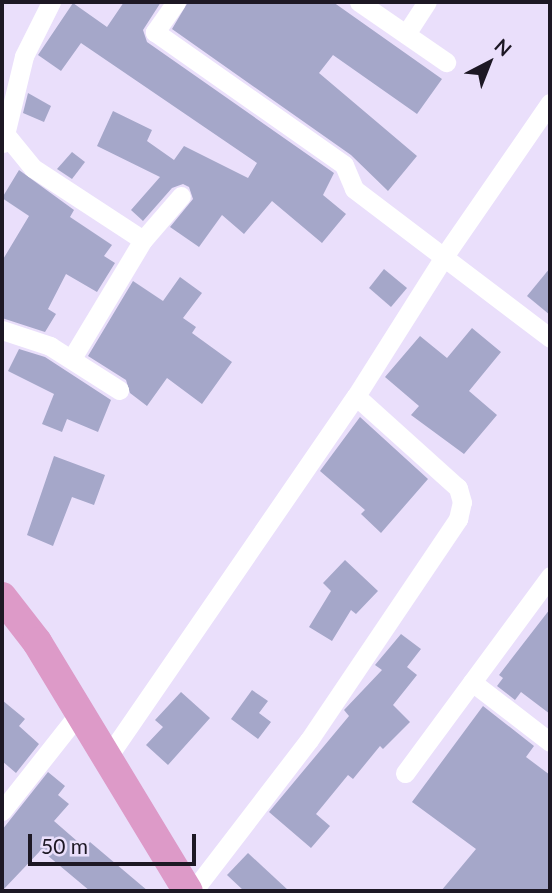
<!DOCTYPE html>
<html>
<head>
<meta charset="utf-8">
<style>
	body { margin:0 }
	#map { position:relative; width:552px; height:893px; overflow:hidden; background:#eadffb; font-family:Lato,sans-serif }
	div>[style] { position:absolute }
	.building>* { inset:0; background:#a5a7c9 }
	.minor>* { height:19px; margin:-9.5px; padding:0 9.5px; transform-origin:9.5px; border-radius:9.5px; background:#fff }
	.primary>* { height:30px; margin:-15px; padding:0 15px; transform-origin:15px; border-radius:15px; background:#dd9ac8 }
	span { translate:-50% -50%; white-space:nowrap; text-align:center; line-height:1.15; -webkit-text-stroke:6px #eadffb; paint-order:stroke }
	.frame { position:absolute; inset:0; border:4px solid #1d1824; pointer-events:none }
	.north { position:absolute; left:454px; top:28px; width:70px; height:70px; -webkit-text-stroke:5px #eadffb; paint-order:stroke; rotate:42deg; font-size:19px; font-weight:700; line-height:28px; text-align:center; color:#1d1824 }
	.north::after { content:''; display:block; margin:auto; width:24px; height:32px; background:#1d1824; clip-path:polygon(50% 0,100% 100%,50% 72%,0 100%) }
	.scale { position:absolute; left:28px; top:834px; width:168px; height:32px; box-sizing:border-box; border:4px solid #1d1824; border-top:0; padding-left:9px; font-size:21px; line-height:24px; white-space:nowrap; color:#1d1824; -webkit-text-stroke:5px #eadffb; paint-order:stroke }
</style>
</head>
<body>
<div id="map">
	<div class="building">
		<i style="clip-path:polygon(124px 2px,161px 2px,143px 30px,147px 42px,334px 173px,323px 195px,346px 214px,322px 243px,272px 201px,244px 234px,222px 215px,199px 247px,170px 227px,193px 199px,189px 187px,183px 184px,172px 188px,143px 221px,131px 210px,160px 177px,97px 146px,113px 111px,152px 130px,147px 141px,174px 160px,184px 146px,248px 178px,257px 163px,81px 43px,61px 71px,38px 55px,73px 3px,107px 27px)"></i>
		<i style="clip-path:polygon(188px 2px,333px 2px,442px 79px,417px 114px,333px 55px,319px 73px,417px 156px,388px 191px,351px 155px,172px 29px)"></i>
		<i style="clip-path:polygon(28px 93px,51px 106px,44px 122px,23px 113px)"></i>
		<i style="clip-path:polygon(72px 152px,85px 162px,72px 179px,57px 169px)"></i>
		<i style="clip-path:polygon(19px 170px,74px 210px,70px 217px,112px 245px,104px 256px,115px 263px,97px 292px,66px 274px,48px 309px,56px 314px,45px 332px,2px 318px,2px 261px,29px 216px,2px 198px)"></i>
		<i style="clip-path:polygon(550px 268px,550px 315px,527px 296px)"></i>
		<i style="clip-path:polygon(384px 269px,407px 288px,391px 307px,369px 288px)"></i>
		<i style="clip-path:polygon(180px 277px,202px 293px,183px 318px,196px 327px,192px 333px,232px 362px,202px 404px,167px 378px,147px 406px,130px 393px,126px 380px,88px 356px,133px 281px,163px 301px)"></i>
		<i style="clip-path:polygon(472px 328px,501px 352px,469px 391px,497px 415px,464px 454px,411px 415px,419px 406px,385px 377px,420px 336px,447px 358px)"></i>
		<i style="clip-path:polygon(19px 349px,45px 357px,111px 400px,98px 432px,67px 419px,62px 432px,42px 424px,54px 394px,8px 371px)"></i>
		<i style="clip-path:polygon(360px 417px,428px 479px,381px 533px,361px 514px,365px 510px,320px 471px)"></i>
		<i style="clip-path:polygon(54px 456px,105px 475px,94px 505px,72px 497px,53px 546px,27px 535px)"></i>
		<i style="clip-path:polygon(345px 560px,378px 591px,356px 614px,351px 610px,332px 641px,309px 627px,331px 591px,323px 583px)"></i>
		<i style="clip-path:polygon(550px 609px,550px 714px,521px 692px,515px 700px,497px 686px,503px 678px,499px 675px)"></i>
		<i style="clip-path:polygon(401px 634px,421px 649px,407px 667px,417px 675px,393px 705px,410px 722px,383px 749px,380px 746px,353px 779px,348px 775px,316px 814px,330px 826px,311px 848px,269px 812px,349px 716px,344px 710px,382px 670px,375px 665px)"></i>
		<i style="clip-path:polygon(252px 690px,268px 701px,259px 713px,271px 722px,258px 739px,231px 719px)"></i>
		<i style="clip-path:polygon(181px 692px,210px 718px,168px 765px,146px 745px,163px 727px,155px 720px)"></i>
		<i style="clip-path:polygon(2px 700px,25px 719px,19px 726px,39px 744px,16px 773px,2px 761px)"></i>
		<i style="clip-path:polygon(483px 706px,534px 746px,526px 757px,550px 775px,550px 891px,441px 891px,476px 849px,412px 802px)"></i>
		<i style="clip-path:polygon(48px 772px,65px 786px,58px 795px,69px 804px,54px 821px,85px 848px,90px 842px,148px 891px,90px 891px,41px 850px,2px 891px,2px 830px)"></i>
		<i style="clip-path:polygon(248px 853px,289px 891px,244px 891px,227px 875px)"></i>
	</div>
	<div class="minor">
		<i style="left:176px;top:2px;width:37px;rotate:125deg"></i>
		<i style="left:155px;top:32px;width:231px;rotate:35.1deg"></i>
		<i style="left:344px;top:165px;width:26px;rotate:67deg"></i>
		<i style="left:354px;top:189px;width:246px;rotate:37.2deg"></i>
		<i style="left:359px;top:2px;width:106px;rotate:34.6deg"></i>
		<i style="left:406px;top:34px;width:38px;rotate:-57deg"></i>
		<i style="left:2px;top:130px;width:49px;rotate:50.8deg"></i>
		<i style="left:33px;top:168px;width:131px;rotate:33.2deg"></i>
		<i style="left:3px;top:143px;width:89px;rotate:-76.4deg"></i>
		<i style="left:24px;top:56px;width:60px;rotate:-63.4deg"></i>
		<i style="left:2px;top:330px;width:51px;rotate:18.4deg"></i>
		<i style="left:50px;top:346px;width:82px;rotate:32.5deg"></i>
		<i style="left:72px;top:358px;width:138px;rotate:-59deg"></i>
		<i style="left:143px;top:240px;width:58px;rotate:-49.2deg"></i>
		<i style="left:472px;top:682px;width:98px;rotate:37.6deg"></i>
		<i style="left:107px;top:758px;width:439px;rotate:-55.5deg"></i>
		<i style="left:356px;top:396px;width:167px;rotate:-57.7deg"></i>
		<i style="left:445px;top:255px;width:185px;rotate:-55.4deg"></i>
		<i style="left:405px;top:773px;width:245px;rotate:-53.6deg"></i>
		<i style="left:2px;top:811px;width:125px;rotate:-51.8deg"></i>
		<i style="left:193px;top:891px;width:190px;rotate:-52.5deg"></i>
		<i style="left:309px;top:740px;width:267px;rotate:-56deg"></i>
		<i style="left:458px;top:519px;width:17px;rotate:-77deg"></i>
		<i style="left:462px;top:502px;width:15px;rotate:-106deg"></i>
		<i style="left:458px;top:488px;width:137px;rotate:-138deg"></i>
	</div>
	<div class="primary">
		<i style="left:2px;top:597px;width:57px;rotate:52.1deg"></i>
		<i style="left:37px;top:642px;width:291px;rotate:58.8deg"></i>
	</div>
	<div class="frame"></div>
	<div class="north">N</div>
	<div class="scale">50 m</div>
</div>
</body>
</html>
